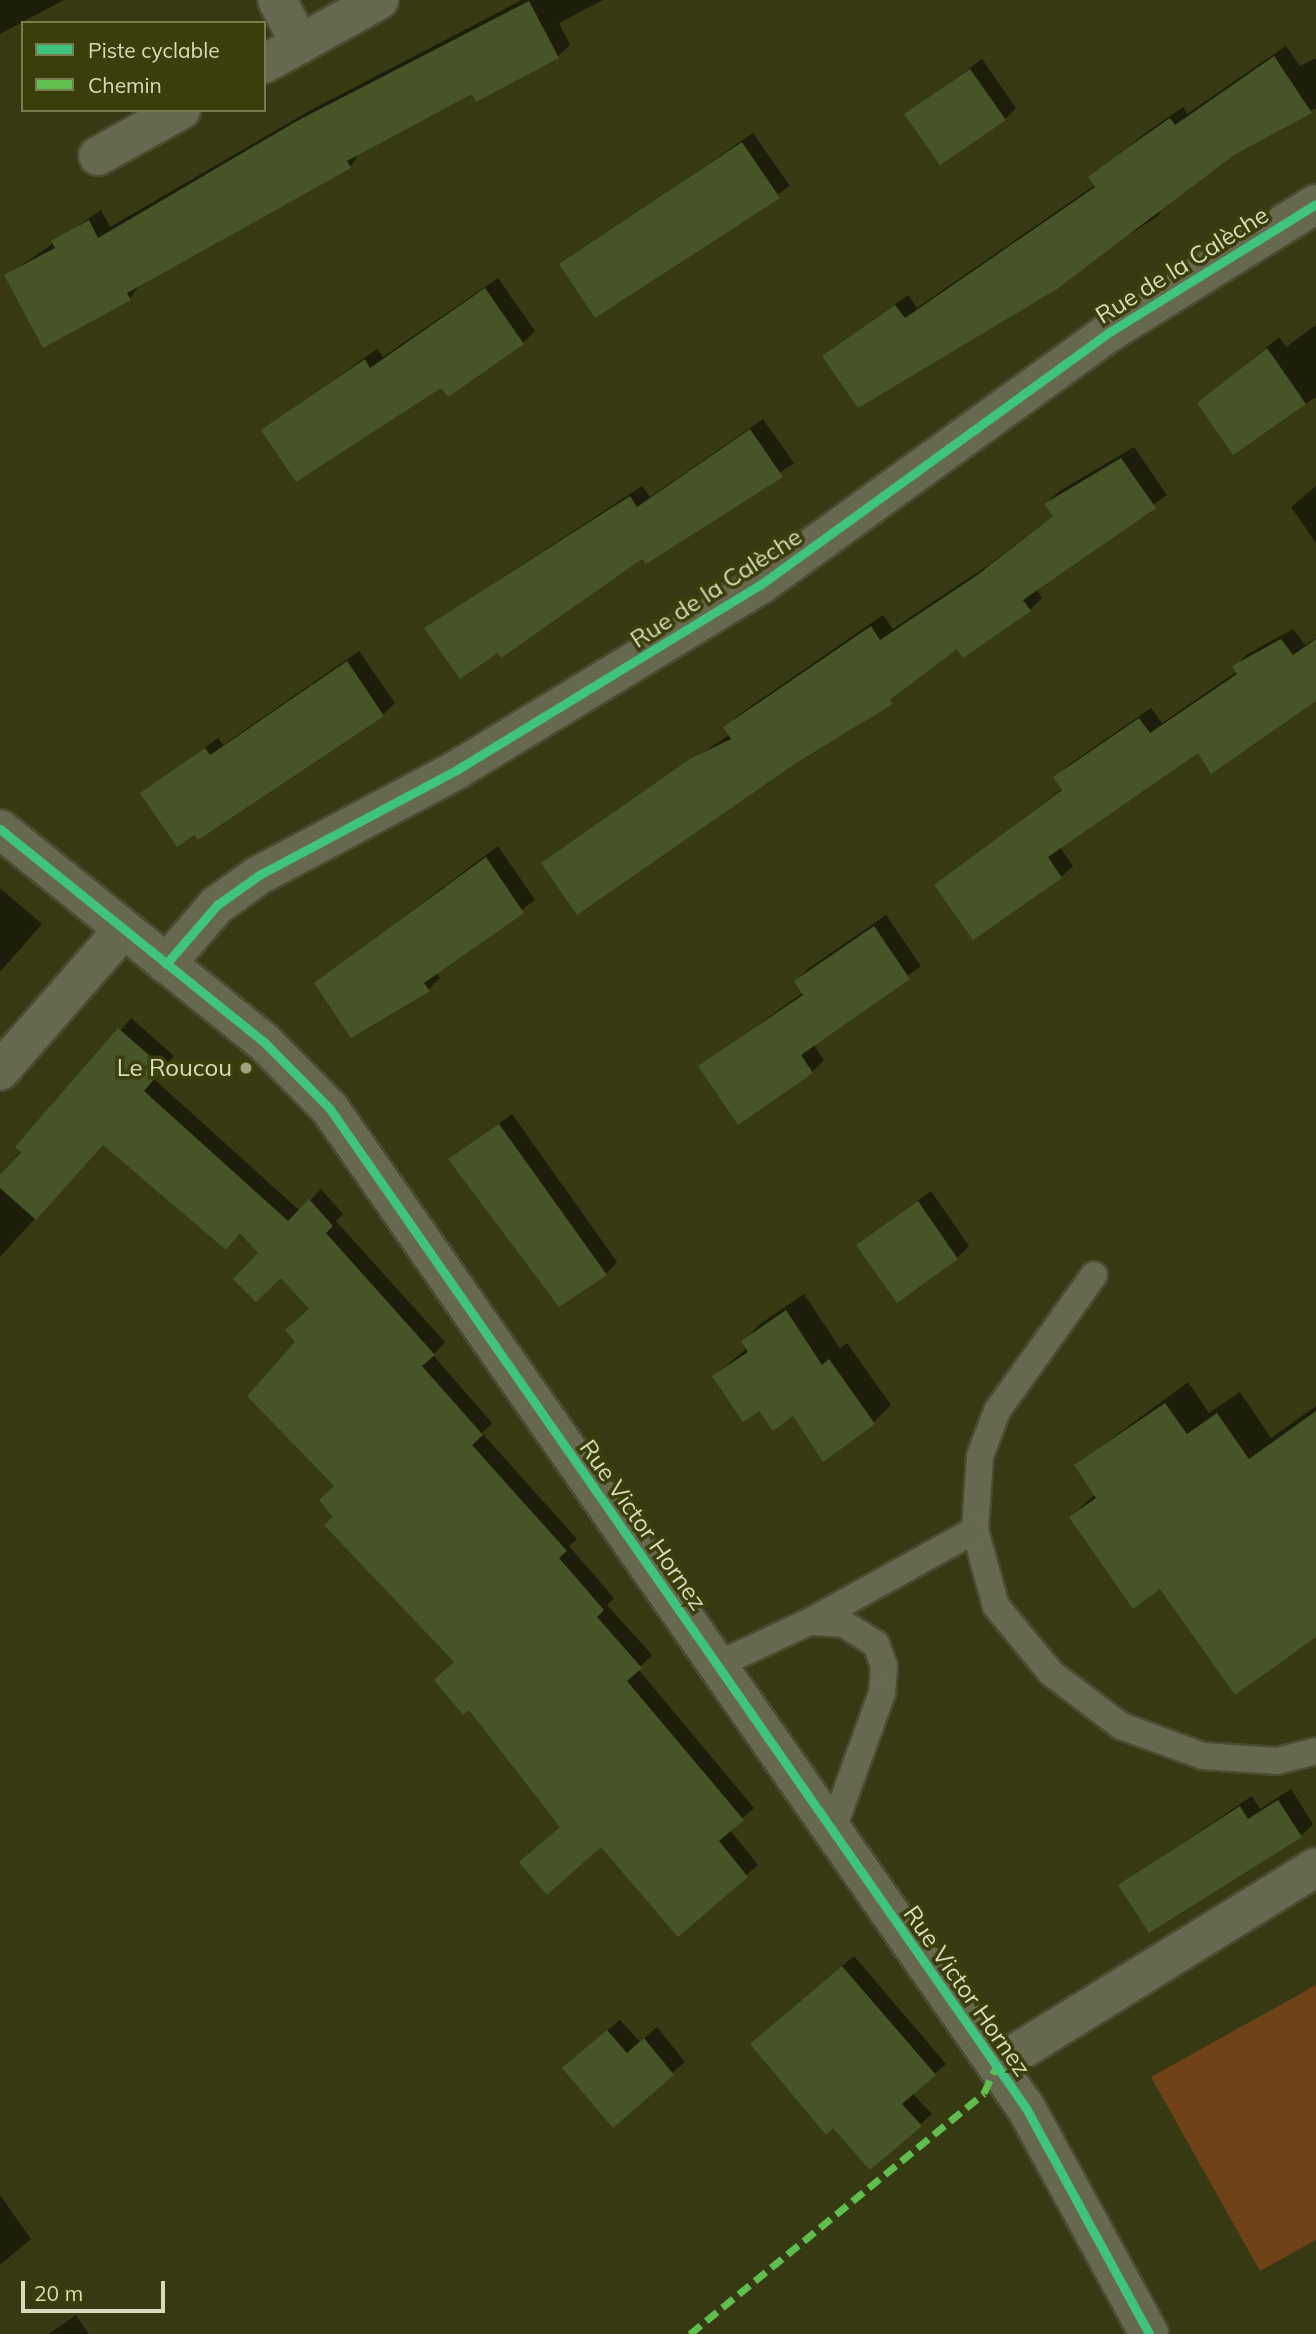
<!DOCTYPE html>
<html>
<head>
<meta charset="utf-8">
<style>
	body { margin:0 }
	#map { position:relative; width:1316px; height:2334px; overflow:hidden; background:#363911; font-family:Mulish,sans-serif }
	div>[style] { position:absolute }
	.green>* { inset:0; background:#6e4118 }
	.shadow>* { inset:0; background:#0007 }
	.building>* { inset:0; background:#475428 }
	.roads { filter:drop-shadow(2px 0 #4a4c32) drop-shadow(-2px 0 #4a4c32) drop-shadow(0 2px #4a4c32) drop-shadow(0 -2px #4a4c32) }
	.lane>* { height:26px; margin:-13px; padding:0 13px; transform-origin:13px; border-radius:13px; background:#66694f }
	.street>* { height:38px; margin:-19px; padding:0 19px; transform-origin:19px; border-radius:19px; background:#66694f }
	.quiet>* { height:7px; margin-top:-3.5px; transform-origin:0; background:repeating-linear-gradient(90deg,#5fbe4e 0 14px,transparent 0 21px) }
	.cycleway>* { height:9px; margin:-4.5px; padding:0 4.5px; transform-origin:4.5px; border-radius:4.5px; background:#40c37c }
	.dots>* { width:19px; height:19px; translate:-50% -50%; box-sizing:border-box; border:4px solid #3a3e0b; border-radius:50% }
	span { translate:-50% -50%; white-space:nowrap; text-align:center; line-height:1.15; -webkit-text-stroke:7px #3a3e0b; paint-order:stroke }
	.street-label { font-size:24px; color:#d6dbba }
	.poi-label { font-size:24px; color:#d6dbba }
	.right { translate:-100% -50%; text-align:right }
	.legend { position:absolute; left:21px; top:21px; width:245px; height:91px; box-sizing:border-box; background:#3a3e0b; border:2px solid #787d51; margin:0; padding:9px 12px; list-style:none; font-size:21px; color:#d6dbba }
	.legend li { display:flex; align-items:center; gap:14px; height:35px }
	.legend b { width:35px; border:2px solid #787d51 }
	.scale { position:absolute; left:21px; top:2281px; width:144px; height:32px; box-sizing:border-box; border:4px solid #d6dbba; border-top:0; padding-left:9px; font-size:21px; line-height:24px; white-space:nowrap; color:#d6dbba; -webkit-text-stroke:5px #3a3e0b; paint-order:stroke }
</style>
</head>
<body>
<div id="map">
	<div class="green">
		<i style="clip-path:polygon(1316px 1985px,1316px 2240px,1260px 2271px,1151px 2077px)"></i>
	</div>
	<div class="shadow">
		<i style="clip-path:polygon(0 0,64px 0,0 34px)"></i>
		<i style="clip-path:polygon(522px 0,603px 0,559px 23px,570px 45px,558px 56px,472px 92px,360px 152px,350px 167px,140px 284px,130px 299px,6px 276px,101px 210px,110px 227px,311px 110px)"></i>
		<i style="clip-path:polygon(1286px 46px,1300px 66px,1316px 58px,1316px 108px,1233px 154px,1167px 200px,1158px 216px,914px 374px,824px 356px,908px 295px,917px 308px,1095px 185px,1090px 178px,1144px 134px,1183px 107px,1187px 114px)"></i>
		<i style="clip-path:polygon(982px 59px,1016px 108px,1005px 119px,907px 114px)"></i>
		<i style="clip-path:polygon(753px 133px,790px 186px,596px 316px,562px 265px)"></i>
		<i style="clip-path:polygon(498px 278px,535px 331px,523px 343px,442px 386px,263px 430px,377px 349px,383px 357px)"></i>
		<i style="clip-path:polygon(1316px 325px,1316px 397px,1233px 453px,1199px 403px,1279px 337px,1286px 347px)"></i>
		<i style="clip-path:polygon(763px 419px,794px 463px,646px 562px,642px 556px,499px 651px,426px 628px,642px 486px,650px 497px)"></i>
		<i style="clip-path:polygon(1134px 447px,1167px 495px,1036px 589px,1042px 598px,1030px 610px,964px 655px,957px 646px,862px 723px,795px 762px,544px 863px,730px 734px,725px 728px,737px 716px,883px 615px,893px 629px,990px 564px,1054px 515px,1046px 504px,1058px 492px)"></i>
		<i style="clip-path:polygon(1316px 486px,1316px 543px,1291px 507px)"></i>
		<i style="clip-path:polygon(1293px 629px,1305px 645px,1316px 638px,1316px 699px,1198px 751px,1059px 846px,1073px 866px,1061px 877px,937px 885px,1063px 788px,1056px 778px,1067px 766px,1151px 708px,1162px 723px,1238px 671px,1235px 667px,1246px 655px)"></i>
		<i style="clip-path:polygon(359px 651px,395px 703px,383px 715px,143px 794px,218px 738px,223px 745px)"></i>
		<i style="clip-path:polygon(498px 846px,535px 900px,436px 972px,440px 978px,428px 990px,316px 983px)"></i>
		<i style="clip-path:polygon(0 888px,42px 924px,0 972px)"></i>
		<i style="clip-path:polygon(886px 915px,921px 966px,813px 1044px,824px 1060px,812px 1072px,700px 1066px,804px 992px,796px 981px,808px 969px)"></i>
		<i style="clip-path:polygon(131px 1018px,174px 1056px,154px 1079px,300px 1211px,321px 1189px,343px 1214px,336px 1221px,445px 1342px,433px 1355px,492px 1423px,482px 1433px,577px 1539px,569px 1546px,614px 1598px,607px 1605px,652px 1655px,638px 1669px,754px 1808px,730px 1830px,758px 1865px,678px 1934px,601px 1844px,562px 1826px,456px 1661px,335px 1516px,336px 1485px,298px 1342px,311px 1309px,241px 1232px,104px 1143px,0 1257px,0 1176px)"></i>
		<i style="clip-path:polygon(512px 1114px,617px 1262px,606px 1274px,451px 1159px)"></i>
		<i style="clip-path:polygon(931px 1191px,969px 1246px,957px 1258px,858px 1245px)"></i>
		<i style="clip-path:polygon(804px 1294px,840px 1348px,847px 1343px,891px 1405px,873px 1423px,759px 1409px,714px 1376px,747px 1348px,743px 1342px,760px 1324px)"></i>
		<i style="clip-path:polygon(1188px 1382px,1209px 1413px,1240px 1392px,1271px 1438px,1316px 1406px,1316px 1635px,1161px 1587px,1071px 1517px,1095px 1494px,1076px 1465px)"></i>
		<i style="clip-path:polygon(1291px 1789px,1313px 1824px,1301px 1836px,1120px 1885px,1252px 1796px,1260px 1809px)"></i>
		<i style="clip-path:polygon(854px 1956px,946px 2064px,912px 2093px,932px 2114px,870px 2168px,763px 2034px)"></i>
		<i style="clip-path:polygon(620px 2020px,640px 2042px,657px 2027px,685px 2062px,613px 2125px,576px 2057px)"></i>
		<i style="clip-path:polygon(0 2195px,31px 2239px,0 2265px)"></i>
		<i style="clip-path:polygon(76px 2315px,89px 2334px,49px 2334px)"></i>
	</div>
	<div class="building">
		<i style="clip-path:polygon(529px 1px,559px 58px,476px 102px,472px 94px,347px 161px,351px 168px,127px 293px,131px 300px,43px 348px,4px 275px,55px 248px,51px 241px,89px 220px,98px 238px,297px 121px)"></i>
		<i style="clip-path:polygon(1274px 56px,1312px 113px,1234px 155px,1057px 289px,858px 408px,822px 356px,895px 305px,905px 318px,1095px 187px,1088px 177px,1130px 146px,1170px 118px,1175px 125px)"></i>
		<i style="clip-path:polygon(970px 69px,1006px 120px,940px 165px,904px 114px)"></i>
		<i style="clip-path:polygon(742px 142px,780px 198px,595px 318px,559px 264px)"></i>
		<i style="clip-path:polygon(485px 288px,524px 344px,448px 397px,441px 388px,296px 482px,261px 430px,365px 359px,370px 368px)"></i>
		<i style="clip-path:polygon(1267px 348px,1306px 404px,1233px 455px,1197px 403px)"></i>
		<i style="clip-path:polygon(750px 429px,783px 477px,646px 564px,642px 559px,501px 658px,498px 653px,460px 679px,424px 628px,630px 496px,637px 507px)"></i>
		<i style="clip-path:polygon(1121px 458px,1156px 508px,1023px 600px,1031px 611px,963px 658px,957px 649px,890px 700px,893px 704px,796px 763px,577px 915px,541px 863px,690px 759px,731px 739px,723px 727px,871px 626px,880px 640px,976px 576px,1053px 516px,1044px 504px)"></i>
		<i style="clip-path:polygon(1281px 639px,1293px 655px,1316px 639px,1316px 701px,1211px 774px,1198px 753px,1048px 857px,1062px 878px,973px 940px,934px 885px,1062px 790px,1053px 777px,1139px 718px,1150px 733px,1237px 674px,1232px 666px)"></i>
		<i style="clip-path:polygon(347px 661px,384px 716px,198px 840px,194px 835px,177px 847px,140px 793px,205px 748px,210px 755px)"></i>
		<i style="clip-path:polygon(486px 857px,524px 913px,424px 983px,430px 991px,351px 1038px,314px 983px)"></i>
		<i style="clip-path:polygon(874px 926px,910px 979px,801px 1055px,813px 1073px,738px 1125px,698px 1066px,803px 995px,794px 981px)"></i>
		<i style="clip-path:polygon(118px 1028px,164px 1068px,144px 1091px,288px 1221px,309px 1199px,333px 1226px,326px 1233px,435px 1355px,422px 1366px,483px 1435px,472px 1445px,567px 1551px,559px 1558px,604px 1610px,597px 1617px,642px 1668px,627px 1681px,744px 1820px,719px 1841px,748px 1877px,678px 1937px,601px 1847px,547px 1895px,519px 1862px,560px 1827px,469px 1710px,463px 1715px,434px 1680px,454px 1662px,324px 1525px,333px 1517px,319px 1500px,334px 1486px,247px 1396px,295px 1342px,285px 1330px,309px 1309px,281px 1278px,256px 1302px,233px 1279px,258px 1253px,240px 1233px,226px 1250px,103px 1145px,36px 1220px,0 1188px,0 1175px,21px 1152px,15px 1147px)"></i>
		<i style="clip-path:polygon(499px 1124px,607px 1275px,559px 1307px,448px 1159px)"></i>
		<i style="clip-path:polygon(918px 1201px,958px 1259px,897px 1303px,856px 1245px)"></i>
		<i style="clip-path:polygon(786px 1310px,822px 1365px,829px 1359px,875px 1424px,823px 1462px,793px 1416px,773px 1431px,759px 1411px,743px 1422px,712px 1376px,748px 1352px,741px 1341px)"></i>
		<i style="clip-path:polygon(1165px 1403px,1187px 1434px,1217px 1413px,1249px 1459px,1316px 1411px,1316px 1637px,1235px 1695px,1160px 1589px,1133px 1609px,1069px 1517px,1096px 1498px,1074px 1465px)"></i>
		<i style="clip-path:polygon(1278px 1800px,1302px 1837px,1149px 1933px,1118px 1885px,1240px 1806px,1248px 1819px)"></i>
		<i style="clip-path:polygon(842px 1966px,936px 2075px,902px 2104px,922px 2126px,870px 2170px,833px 2128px,826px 2135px,750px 2044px)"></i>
		<i style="clip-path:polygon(607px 2030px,627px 2053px,644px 2038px,674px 2075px,613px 2128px,562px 2068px)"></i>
	</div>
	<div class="roads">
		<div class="lane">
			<i style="left:1094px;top:1275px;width:167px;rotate:125.5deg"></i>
			<i style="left:997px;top:1411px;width:48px;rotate:110.7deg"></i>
			<i style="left:980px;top:1456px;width:74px;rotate:93.9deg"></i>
			<i style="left:975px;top:1530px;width:79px;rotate:74.6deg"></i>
			<i style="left:996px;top:1606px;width:87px;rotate:50.6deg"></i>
			<i style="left:1051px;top:1673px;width:88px;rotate:37.1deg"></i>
			<i style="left:1121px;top:1726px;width:87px;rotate:20.1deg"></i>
			<i style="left:1203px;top:1756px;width:74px;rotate:3.9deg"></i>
			<i style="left:1277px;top:1761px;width:40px;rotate:-14.4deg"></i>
			<i style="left:811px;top:1621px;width:188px;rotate:-29deg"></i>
			<i style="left:717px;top:1665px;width:102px;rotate:-25.1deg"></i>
			<i style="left:809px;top:1622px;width:35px;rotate:3deg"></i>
			<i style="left:844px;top:1624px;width:38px;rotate:32deg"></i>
			<i style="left:876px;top:1644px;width:23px;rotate:70deg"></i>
			<i style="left:884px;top:1666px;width:27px;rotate:94deg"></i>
			<i style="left:882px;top:1693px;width:147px;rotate:109.9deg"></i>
		</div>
		<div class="street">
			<i style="left:277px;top:0;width:50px;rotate:62.4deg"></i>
			<i style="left:264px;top:64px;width:132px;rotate:-29.1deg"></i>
			<i style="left:98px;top:156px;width:95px;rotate:-29deg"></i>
			<i style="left:0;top:829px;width:339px;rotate:38.9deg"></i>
			<i style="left:264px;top:1042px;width:94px;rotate:45.4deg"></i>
			<i style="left:330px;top:1109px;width:1218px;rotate:55.14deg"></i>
			<i style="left:1026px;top:2108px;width:257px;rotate:61.4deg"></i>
			<i style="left:166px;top:964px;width:78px;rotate:-49.2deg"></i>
			<i style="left:217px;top:905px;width:52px;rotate:-35.5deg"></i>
			<i style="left:259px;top:875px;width:225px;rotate:-28deg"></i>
			<i style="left:458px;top:769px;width:354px;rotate:-31.4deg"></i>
			<i style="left:760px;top:585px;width:430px;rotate:-35.9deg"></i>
			<i style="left:1108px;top:333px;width:245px;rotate:-31.8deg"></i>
			<i style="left:0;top:1071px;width:187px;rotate:-48.9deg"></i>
			<i style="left:997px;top:2065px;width:375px;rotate:-31.8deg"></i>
		</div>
	</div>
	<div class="quiet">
		<i style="left:690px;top:2334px;width:380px;rotate:-39.3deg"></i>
		<i style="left:984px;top:2093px;width:31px;rotate:-65deg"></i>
	</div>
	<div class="cycleway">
		<i style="left:0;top:829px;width:339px;rotate:38.9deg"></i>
		<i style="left:264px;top:1042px;width:94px;rotate:45.4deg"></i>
		<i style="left:330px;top:1109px;width:1218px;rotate:55.14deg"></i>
		<i style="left:1026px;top:2108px;width:257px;rotate:61.4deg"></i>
		<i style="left:166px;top:964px;width:78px;rotate:-49.2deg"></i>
		<i style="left:217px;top:905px;width:52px;rotate:-35.5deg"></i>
		<i style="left:259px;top:875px;width:225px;rotate:-28deg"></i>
		<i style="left:458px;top:769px;width:354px;rotate:-31.4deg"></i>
		<i style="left:760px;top:585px;width:430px;rotate:-35.9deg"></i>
		<i style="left:1108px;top:333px;width:245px;rotate:-31.8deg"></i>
	</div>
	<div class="dots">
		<i style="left:246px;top:1068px;background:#9ea27f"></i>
	</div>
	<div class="street-label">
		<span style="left:1182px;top:265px;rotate:-32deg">Rue de la Calèche</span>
		<span style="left:716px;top:588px;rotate:-33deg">Rue de la Calèche</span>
		<span style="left:643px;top:1525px;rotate:55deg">Rue Victor Hornez</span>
		<span style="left:967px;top:1991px;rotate:55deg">Rue Victor Hornez</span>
	</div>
	<div class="poi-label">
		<span class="right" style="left:232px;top:1068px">Le Roucou</span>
	</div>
	<ul class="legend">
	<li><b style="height:9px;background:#40c37c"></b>Piste cyclable</li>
	<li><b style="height:9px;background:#5fbe4e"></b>Chemin</li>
	</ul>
	<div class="scale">20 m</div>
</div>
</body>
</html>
